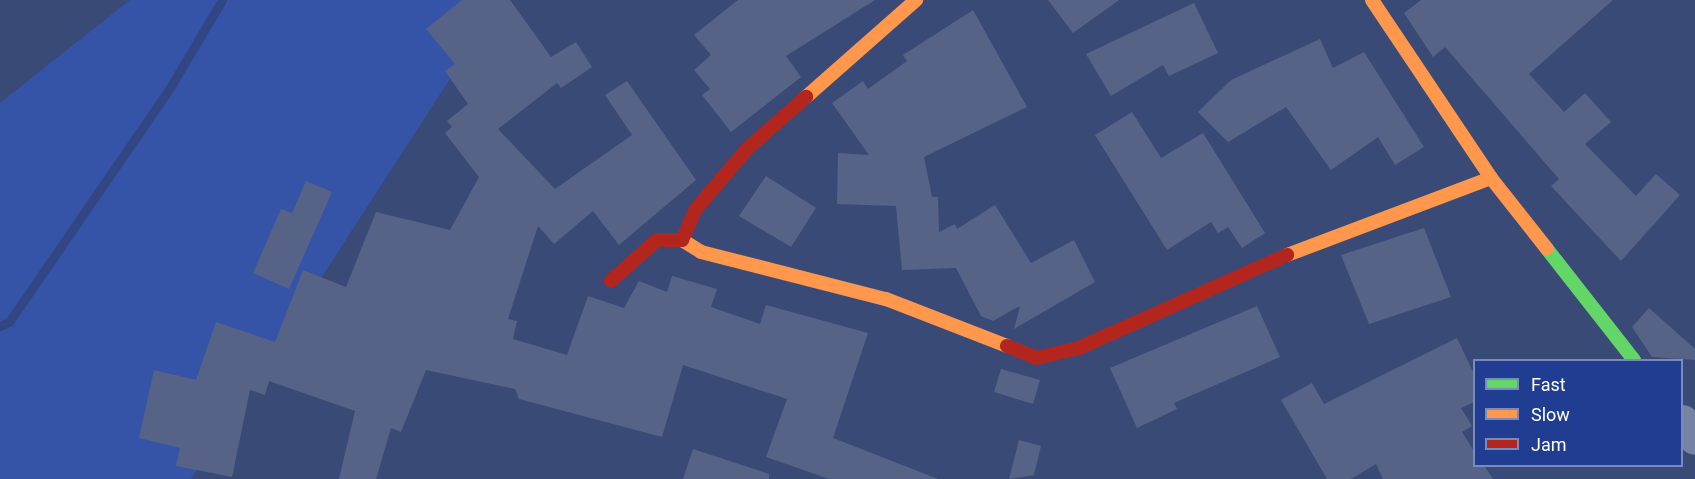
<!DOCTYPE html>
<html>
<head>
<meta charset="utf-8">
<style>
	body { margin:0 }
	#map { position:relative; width:1695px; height:479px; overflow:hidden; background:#3a4a77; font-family:Roboto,sans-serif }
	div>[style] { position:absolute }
	.green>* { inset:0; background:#3554a7 }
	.stream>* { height:9px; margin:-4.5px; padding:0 4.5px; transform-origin:4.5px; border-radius:4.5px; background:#324684 }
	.building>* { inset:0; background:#566387 }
	.street>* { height:33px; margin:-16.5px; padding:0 16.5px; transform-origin:16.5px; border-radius:16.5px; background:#7683a2 }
	.fast>* { height:14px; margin:-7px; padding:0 7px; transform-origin:7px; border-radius:7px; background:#63d668 }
	.slow>* { height:14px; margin:-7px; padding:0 7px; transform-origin:7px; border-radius:7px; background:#ff974d }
	.jam>* { height:14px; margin:-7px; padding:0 7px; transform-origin:7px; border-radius:7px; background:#b3261e }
	span { translate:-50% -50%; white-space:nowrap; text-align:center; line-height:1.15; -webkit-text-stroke:5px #203d91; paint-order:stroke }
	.legend { position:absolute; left:1473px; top:359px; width:210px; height:108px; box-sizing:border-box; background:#203d91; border:2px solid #798bbd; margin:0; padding:8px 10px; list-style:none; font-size:18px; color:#fff }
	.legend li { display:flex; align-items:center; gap:12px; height:30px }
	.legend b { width:30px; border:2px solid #798bbd }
</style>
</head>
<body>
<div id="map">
	<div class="green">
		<i style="clip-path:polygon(130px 0,501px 0,191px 479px,0 479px,0 103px)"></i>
	</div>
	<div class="stream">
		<i style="left:0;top:326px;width:10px;rotate:-24deg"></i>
		<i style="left:9px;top:322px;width:286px;rotate:-55.5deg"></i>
		<i style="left:171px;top:86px;width:100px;rotate:-59.3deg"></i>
	</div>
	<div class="building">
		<i style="clip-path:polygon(462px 0,510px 0,551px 57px,576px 42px,592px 67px,561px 88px,557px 83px,498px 129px,555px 189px,632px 135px,605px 95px,627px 81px,696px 180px,619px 245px,593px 211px,554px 244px,538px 226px,508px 319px,517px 321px,513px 339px,567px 355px,588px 296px,624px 308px,639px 281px,667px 292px,672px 276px,717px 289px,711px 307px,760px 324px,766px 305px,868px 333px,833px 438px,938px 479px,829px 479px,766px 457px,787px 399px,683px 365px,662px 437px,519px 399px,515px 389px,426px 370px,401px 432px,391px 428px,376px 479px,339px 479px,355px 411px,269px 381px,265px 395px,250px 390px,232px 477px,176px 466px,180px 448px,139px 438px,154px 370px,196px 380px,216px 322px,275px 342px,303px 270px,346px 287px,376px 212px,450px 230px,479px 177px,445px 133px,452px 127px,447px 121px,468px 104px,445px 71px,455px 64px,426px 29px)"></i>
		<i style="clip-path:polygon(738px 0,875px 0,786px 56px,801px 77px,731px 132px,702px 95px,710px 89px,694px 70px,711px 55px,694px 35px)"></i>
		<i style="clip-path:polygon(1048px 0,1119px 0,1073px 33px)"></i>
		<i style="clip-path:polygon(1421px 0,1613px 0,1529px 74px,1564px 112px,1585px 93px,1611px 122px,1585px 144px,1636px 196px,1656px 174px,1680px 195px,1621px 261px,1551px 186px,1559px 179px,1445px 47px,1433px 57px,1404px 13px)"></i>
		<i style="clip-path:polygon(1194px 3px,1218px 53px,1169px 76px,1163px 65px,1111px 96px,1086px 54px)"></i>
		<i style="clip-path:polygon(973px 10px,1027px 107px,924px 157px,932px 197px,938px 197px,939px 232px,955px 224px,957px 229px,995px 205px,1031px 263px,1074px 240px,1095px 282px,1014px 329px,1020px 306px,993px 321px,981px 316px,956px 268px,902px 270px,896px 206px,837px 204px,838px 153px,869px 155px,832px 103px,863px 81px,868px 89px,907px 61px,903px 55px)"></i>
		<i style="clip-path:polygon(1320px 39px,1333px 68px,1364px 52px,1424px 147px,1395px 165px,1378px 137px,1331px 170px,1286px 107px,1228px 142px,1198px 112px,1231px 80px)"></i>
		<i style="clip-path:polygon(1132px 112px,1161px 158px,1203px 133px,1265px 233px,1242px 248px,1228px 227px,1218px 233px,1211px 222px,1167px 250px,1095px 135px)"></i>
		<i style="clip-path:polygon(766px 176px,816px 208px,791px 247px,739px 216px)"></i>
		<i style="clip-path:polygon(306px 181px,332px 192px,289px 289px,253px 273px,281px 209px,292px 213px)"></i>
		<i style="clip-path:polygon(1424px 228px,1451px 297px,1369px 324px,1341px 255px)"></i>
		<i style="clip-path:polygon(1257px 306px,1280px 357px,1174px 403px,1177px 409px,1137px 428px,1110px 368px)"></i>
		<i style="clip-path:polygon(1649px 308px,1695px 349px,1695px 360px,1652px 357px,1632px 327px)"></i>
		<i style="clip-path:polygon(1457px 338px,1474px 374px,1474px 402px,1461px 408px,1472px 426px,1462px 432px,1474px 451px,1474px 465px,1484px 465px,1493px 479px,1383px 479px,1376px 464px,1351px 479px,1327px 479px,1281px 400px,1312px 383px,1324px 404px)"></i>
		<i style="clip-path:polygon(1001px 369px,1040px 380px,1033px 404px,994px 392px)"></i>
		<i style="clip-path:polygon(1019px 440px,1041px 446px,1034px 475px,1009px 479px)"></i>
		<i style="clip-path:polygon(693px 449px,769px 474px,769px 479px,683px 479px)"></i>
	</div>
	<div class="street">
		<i style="left:1682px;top:421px;width:21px;rotate:53deg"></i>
	</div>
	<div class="fast">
		<i style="left:1547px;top:249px;width:141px;rotate:51.9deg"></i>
	</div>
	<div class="slow">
		<i style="left:1372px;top:0;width:214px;rotate:56.2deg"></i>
		<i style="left:1491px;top:178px;width:90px;rotate:51.7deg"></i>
		<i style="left:806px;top:97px;width:147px;rotate:-41.4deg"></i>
		<i style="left:682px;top:240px;width:22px;rotate:32deg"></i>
		<i style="left:701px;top:252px;width:191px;rotate:14.3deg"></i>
		<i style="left:886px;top:299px;width:130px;rotate:21.2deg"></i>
		<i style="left:1287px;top:255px;width:218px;rotate:-20.7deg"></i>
	</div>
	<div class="jam">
		<i style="left:611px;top:281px;width:62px;rotate:-41.7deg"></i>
		<i style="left:657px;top:240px;width:25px"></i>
		<i style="left:682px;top:240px;width:34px;rotate:-66deg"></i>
		<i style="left:696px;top:209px;width:79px;rotate:-49.6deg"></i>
		<i style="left:747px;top:149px;width:79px;rotate:-41.4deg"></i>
		<i style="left:1007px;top:346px;width:31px;rotate:22deg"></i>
		<i style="left:1036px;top:358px;width:44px;rotate:-13.1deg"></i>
		<i style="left:1079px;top:348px;width:228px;rotate:-24.1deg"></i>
	</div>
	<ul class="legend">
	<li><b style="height:8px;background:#63d668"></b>Fast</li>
	<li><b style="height:8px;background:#ff974d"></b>Slow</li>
	<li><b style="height:8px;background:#b3261e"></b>Jam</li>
	</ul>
</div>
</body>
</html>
